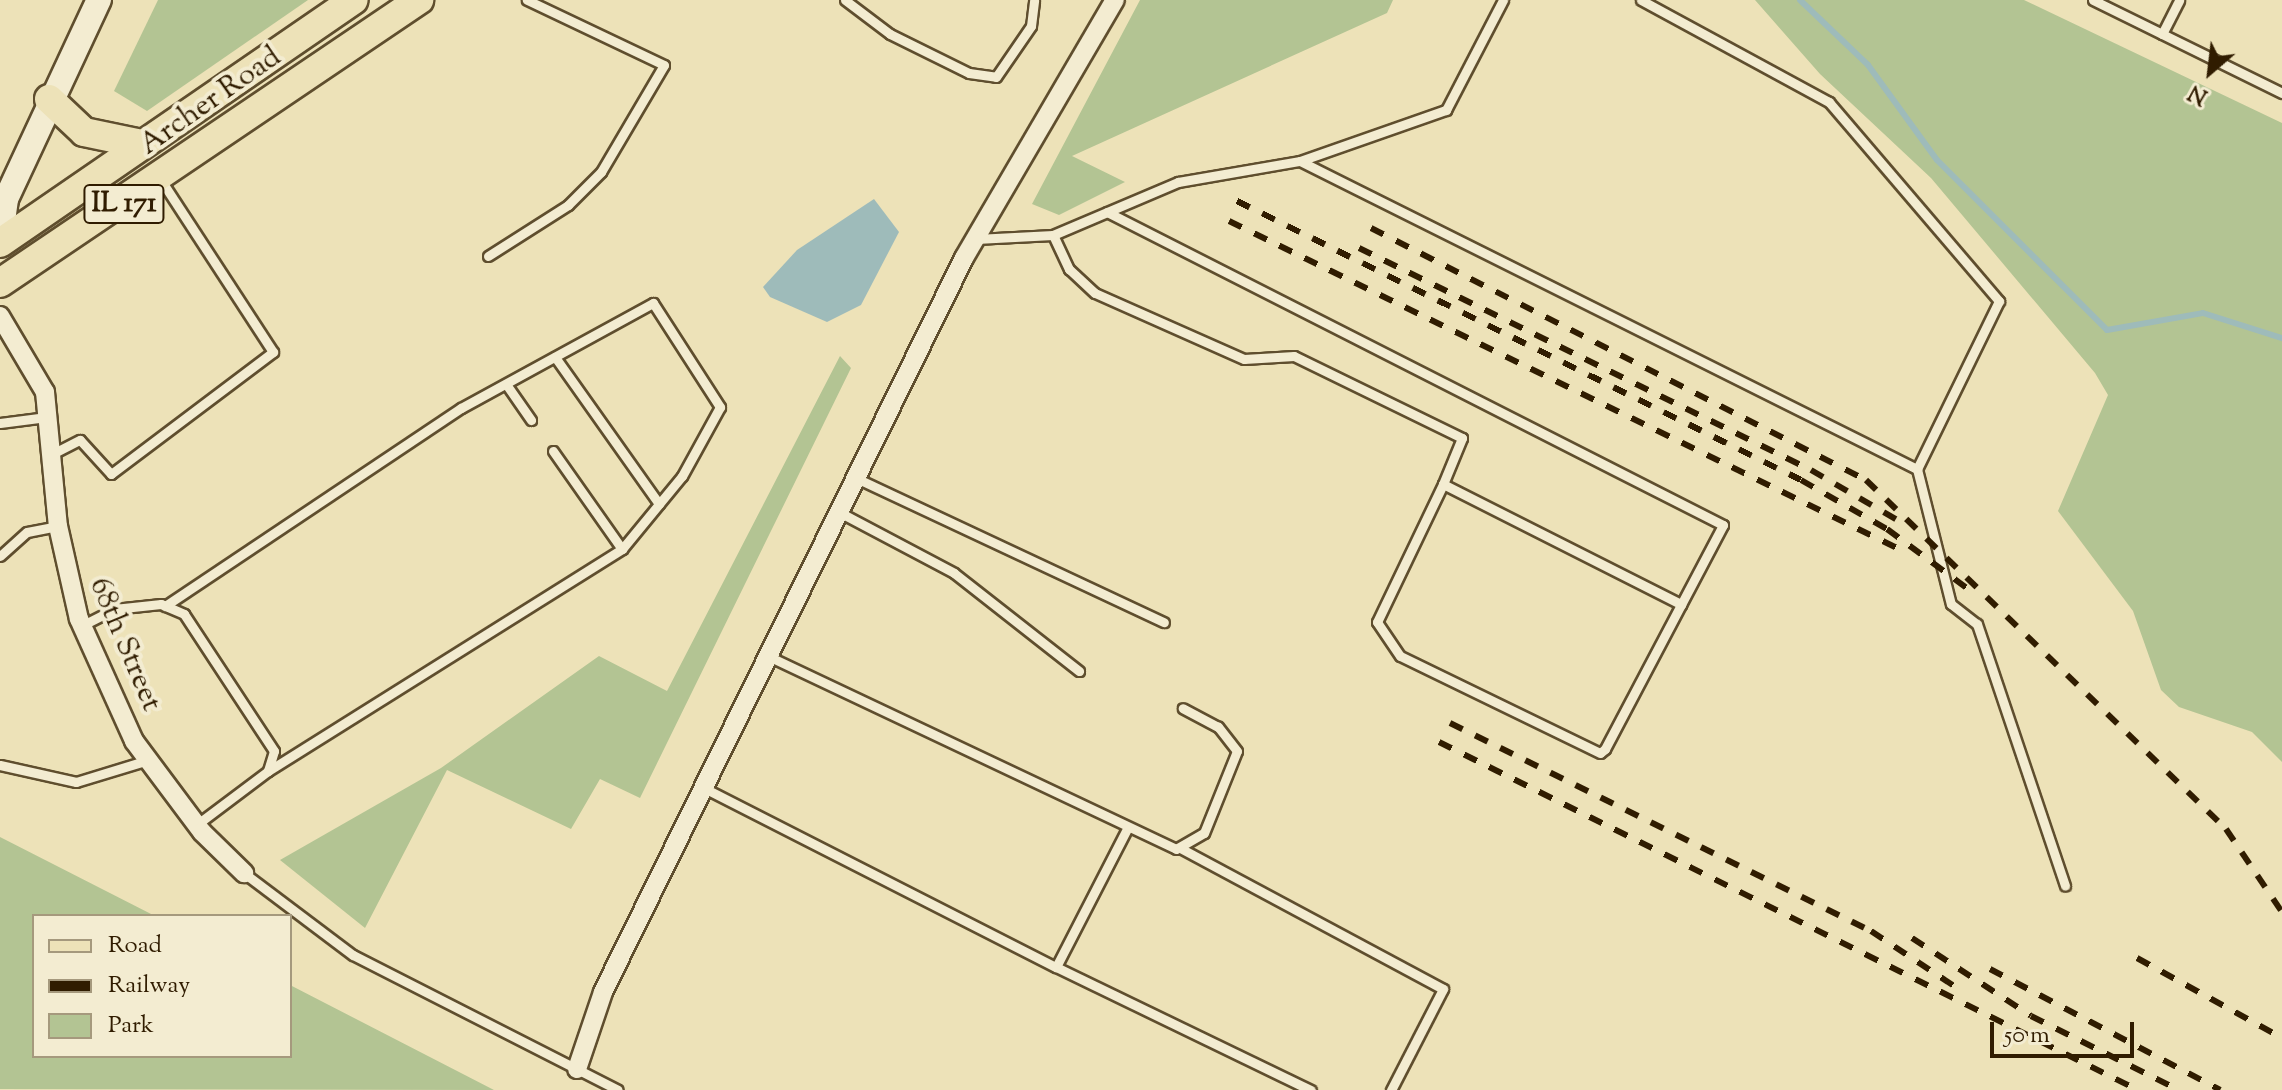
<!DOCTYPE html>
<html>
<head>
<meta charset="utf-8">
<style>
	body { margin:0 }
	#map { position:relative; width:2282px; height:1090px; overflow:hidden; background:#ede2b8; font-family:"Sorts Mill Goudy",serif }
	div>[style] { position:absolute }
	.green>* { inset:0; background:#b3c493 }
	.water>* { inset:0; background:#9ebbba }
	.stream>* { height:6px; margin:-3px; padding:0 3px; transform-origin:3px; border-radius:3px; background:#9ebbba }
	.roads { filter:drop-shadow(2px 0 #5f4e2e) drop-shadow(-2px 0 #5f4e2e) drop-shadow(0 2px #5f4e2e) drop-shadow(0 -2px #5f4e2e) }
	.lane>* { height:9px; margin:-4.5px; padding:0 4.5px; transform-origin:4.5px; border-radius:4.5px; background:#f3ecd1 }
	.street>* { height:18px; margin:-9px; padding:0 9px; transform-origin:9px; border-radius:9px; background:#f3ecd1 }
	.secondary>* { height:24px; margin:-12px; padding:0 12px; transform-origin:12px; border-radius:12px; background:#f3ecd1 }
	.primary>* { height:28px; margin:-14px; padding:0 14px; transform-origin:14px; border-radius:14px; background:#ede2b8 }
	.rail>* { height:6px; margin-top:-3px; transform-origin:0; background:repeating-linear-gradient(90deg,#301c00 0 14px,transparent 0 28px) }
	span { translate:-50% -50%; white-space:nowrap; text-align:center; line-height:1.15; -webkit-text-stroke:8px #f3ecd1; paint-order:stroke }
	.shield-label span { padding:2px 6px; background:#f3ecd1; border:2px solid; border-radius:6px; -webkit-text-stroke-width:0 }
	.shield-label { font-size:28px; color:#301c00; font-weight:700 }
	.street-label { font-size:30px; color:#301c00 }
	.legend { position:absolute; left:32px; top:914px; width:260px; height:144px; box-sizing:border-box; background:#f3ecd1; border:2px solid #a5997d; margin:0; padding:10px 14px; list-style:none; font-size:24px; color:#301c00 }
	.legend li { display:flex; align-items:center; gap:16px; height:40px }
	.legend b { width:40px; border:2px solid #a5997d }
	.north { position:absolute; left:2170px; top:32px; width:80px; height:80px; -webkit-text-stroke:6px #f3ecd1; paint-order:stroke; rotate:208deg; font-size:22px; font-weight:700; line-height:32px; text-align:center; color:#301c00 }
	.north::after { content:''; display:block; margin:auto; width:28px; height:36px; background:#301c00; clip-path:polygon(50% 0,100% 100%,50% 72%,0 100%) }
	.scale { position:absolute; left:1990px; top:1022px; width:144px; height:36px; box-sizing:border-box; border:4px solid #301c00; border-top:0; padding-left:10px; font-size:24px; line-height:28px; white-space:nowrap; color:#301c00; -webkit-text-stroke:6px #f3ecd1; paint-order:stroke }
</style>
</head>
<body>
<div id="map">
	<div class="green">
		<i style="clip-path:polygon(158px 0,308px 0,147px 111px,114px 91px)"></i>
		<i style="clip-path:polygon(1140px 0,1393px 0,1387px 13px,1072px 156px,1125px 182px,1059px 215px,1032px 204px)"></i>
		<i style="clip-path:polygon(1755px 0,2024px 0,2282px 123px,2282px 762px,2252px 732px,2179px 707px,2161px 690px,2133px 611px,2058px 511px,2108px 395px,2095px 373px,1931px 178px,1820px 74px)"></i>
		<i style="clip-path:polygon(840px 356px,851px 368px,640px 798px,600px 779px,571px 829px,447px 770px,365px 928px,280px 860px,441px 768px,599px 656px,667px 691px)"></i>
		<i style="clip-path:polygon(0 837px,155px 916px,34px 916px,34px 1056px,290px 1056px,290px 985px,494px 1090px,0 1089px)"></i>
	</div>
	<div class="water">
		<i style="clip-path:polygon(874px 199px,899px 232px,861px 305px,827px 322px,770px 297px,763px 287px,797px 250px)"></i>
	</div>
	<div class="stream">
		<i style="left:1800px;top:0;width:94px;rotate:43.7deg"></i>
		<i style="left:1868px;top:65px;width:117px;rotate:54deg"></i>
		<i style="left:1937px;top:160px;width:240px;rotate:45deg"></i>
		<i style="left:2107px;top:330px;width:97px;rotate:-10deg"></i>
		<i style="left:2203px;top:313px;width:83px;rotate:17.6deg"></i>
	</div>
	<div class="roads">
		<div class="lane">
			<i style="left:845px;top:0;width:56px;rotate:37.1deg"></i>
			<i style="left:890px;top:34px;width:88px;rotate:26.3deg"></i>
			<i style="left:969px;top:73px;width:27px;rotate:8deg"></i>
			<i style="left:996px;top:77px;width:62px;rotate:-55.5deg"></i>
			<i style="left:1031px;top:26px;width:26px;rotate:-83deg"></i>
			<i style="left:1641px;top:0;width:214px;rotate:28.5deg"></i>
			<i style="left:1829px;top:102px;width:262px;rotate:49.5deg"></i>
			<i style="left:1999px;top:301px;width:187px;rotate:116deg"></i>
			<i style="left:1917px;top:469px;width:139px;rotate:75.9deg"></i>
			<i style="left:1951px;top:604px;width:33px;rotate:38deg"></i>
			<i style="left:1977px;top:624px;width:276px;rotate:71.4deg"></i>
			<i style="left:2093px;top:0;width:211px;rotate:26.2deg"></i>
			<i style="left:2162px;top:34px;width:38px;rotate:-63deg"></i>
			<i style="left:1300px;top:161px;width:690px;rotate:26.53deg"></i>
			<i style="left:1107px;top:212px;width:691px;rotate:26.94deg"></i>
			<i style="left:1723px;top:525px;width:253px;rotate:117.8deg"></i>
			<i style="left:1605px;top:749px;width:6px;rotate:141deg"></i>
			<i style="left:1600px;top:753px;width:222px;rotate:-154.1deg"></i>
			<i style="left:1400px;top:656px;width:41px;rotate:-124.1deg"></i>
			<i style="left:1377px;top:622px;width:153px;rotate:-64.4deg"></i>
			<i style="left:1443px;top:484px;width:267px;rotate:26.8deg"></i>
			<i style="left:1053px;top:235px;width:38px;rotate:65deg"></i>
			<i style="left:1069px;top:269px;width:35px;rotate:43deg"></i>
			<i style="left:1095px;top:293px;width:163px;rotate:23.9deg"></i>
			<i style="left:1244px;top:359px;width:50px;rotate:-3.4deg"></i>
			<i style="left:1294px;top:356px;width:187px;rotate:26deg"></i>
			<i style="left:1462px;top:438px;width:50px;rotate:112.4deg"></i>
			<i style="left:976px;top:239px;width:77px;rotate:-3deg"></i>
			<i style="left:1053px;top:235px;width:136px;rotate:-23deg"></i>
			<i style="left:1178px;top:182px;width:124px;rotate:-9.8deg"></i>
			<i style="left:1300px;top:161px;width:155px;rotate:-19.3deg"></i>
			<i style="left:1446px;top:110px;width:124px;rotate:-62.6deg"></i>
			<i style="left:488px;top:256px;width:95px;rotate:-32.5deg"></i>
			<i style="left:568px;top:205px;width:47px;rotate:-45deg"></i>
			<i style="left:601px;top:172px;width:124px;rotate:-59.5deg"></i>
			<i style="left:664px;top:65px;width:152px;rotate:-154.6deg"></i>
			<i style="left:555px;top:357px;width:180px;rotate:54.7deg"></i>
			<i style="left:506px;top:384px;width:44px;rotate:55.2deg"></i>
			<i style="left:0;top:423px;width:47px;rotate:-7.3deg"></i>
			<i style="left:553px;top:451px;width:120px;rotate:54.9deg"></i>
			<i style="left:54px;top:453px;width:29px;rotate:-27deg"></i>
			<i style="left:80px;top:440px;width:46px;rotate:47.6deg"></i>
			<i style="left:111px;top:474px;width:203px;rotate:-37deg"></i>
			<i style="left:273px;top:352px;width:205px;rotate:-123.1deg"></i>
			<i style="left:856px;top:478px;width:340px;rotate:25.1deg"></i>
			<i style="left:839px;top:512px;width:130px;rotate:27.9deg"></i>
			<i style="left:954px;top:573px;width:159px;rotate:38.1deg"></i>
			<i style="left:0;top:556px;width:36px;rotate:-42deg"></i>
			<i style="left:27px;top:532px;width:32px;rotate:-11deg"></i>
			<i style="left:165px;top:606px;width:356px;rotate:-33.8deg"></i>
			<i style="left:461px;top:408px;width:219px;rotate:-28.7deg"></i>
			<i style="left:653px;top:303px;width:124px;rotate:57.2deg"></i>
			<i style="left:720px;top:407px;width:79px;rotate:118.8deg"></i>
			<i style="left:682px;top:476px;width:94px;rotate:129.4deg"></i>
			<i style="left:622px;top:549px;width:418px;rotate:147.9deg"></i>
			<i style="left:81px;top:626px;width:37px;rotate:-27deg"></i>
			<i style="left:114px;top:609px;width:47px;rotate:-6.1deg"></i>
			<i style="left:161px;top:604px;width:25px;rotate:23deg"></i>
			<i style="left:184px;top:614px;width:164px;rotate:56.7deg"></i>
			<i style="left:274px;top:751px;width:21px;rotate:107deg"></i>
			<i style="left:268px;top:771px;width:90px;rotate:143.1deg"></i>
			<i style="left:768px;top:656px;width:451px;rotate:25.3deg"></i>
			<i style="left:1176px;top:849px;width:32px;rotate:-30deg"></i>
			<i style="left:1204px;top:833px;width:88px;rotate:-68.1deg"></i>
			<i style="left:1237px;top:751px;width:31px;rotate:-128deg"></i>
			<i style="left:1218px;top:727px;width:40px;rotate:-152deg"></i>
			<i style="left:0;top:765px;width:78px;rotate:12.6deg"></i>
			<i style="left:76px;top:782px;width:75px;rotate:-17deg"></i>
			<i style="left:704px;top:788px;width:395px;rotate:27deg"></i>
			<i style="left:1056px;top:967px;width:155px;rotate:-62.8deg"></i>
			<i style="left:1182px;top:849px;width:296px;rotate:28.2deg"></i>
			<i style="left:1443px;top:989px;width:114px;rotate:117.2deg"></i>
			<i style="left:244px;top:873px;width:136px;rotate:37deg"></i>
			<i style="left:353px;top:955px;width:297px;rotate:27deg"></i>
			<i style="left:1056px;top:967px;width:283px;rotate:25.8deg"></i>
		</div>
		<div class="street">
			<i style="left:0;top:316px;width:88px;rotate:59.4deg"></i>
			<i style="left:45px;top:392px;width:135px;rotate:84.5deg"></i>
			<i style="left:58px;top:526px;width:95px;rotate:77.3deg"></i>
			<i style="left:79px;top:619px;width:134px;rotate:65.7deg"></i>
			<i style="left:134px;top:741px;width:114px;rotate:53.2deg"></i>
			<i style="left:202px;top:832px;width:59px;rotate:44.3deg"></i>
			<i style="left:577px;top:1069px;width:81px;rotate:-71.3deg"></i>
			<i style="left:603px;top:992px;width:818px;rotate:-63.81deg"></i>
			<i style="left:964px;top:258px;width:299px;rotate:-59.7deg"></i>
		</div>
		<div class="secondary">
			<i style="left:0;top:243px;width:44px;rotate:-82.2deg"></i>
			<i style="left:6px;top:199px;width:220px;rotate:-65deg"></i>
		</div>
		<div class="primary">
			<i style="left:49px;top:99px;width:48px;rotate:43.3deg"></i>
			<i style="left:84px;top:132px;width:59px;rotate:11.7deg"></i>
			<i style="left:0;top:243px;width:429px;rotate:-34.5deg"></i>
			<i style="left:0;top:283px;width:506px;rotate:-34.04deg"></i>
		</div>
	</div>
	<div class="rail">
		<i style="left:1237px;top:201px;width:629px;rotate:26.32deg"></i>
		<i style="left:1801px;top:480px;width:99px;rotate:29.7deg"></i>
		<i style="left:1887px;top:529px;width:109px;rotate:36.5deg"></i>
		<i style="left:1229px;top:221px;width:746px;rotate:26.08deg"></i>
		<i style="left:1371px;top:228px;width:555px;rotate:26.98deg"></i>
		<i style="left:1866px;top:480px;width:501px;rotate:44.11deg"></i>
		<i style="left:2226px;top:829px;width:100px;rotate:56deg"></i>
		<i style="left:1359px;top:248px;width:504px;rotate:26.16deg"></i>
		<i style="left:1811px;top:470px;width:108px;rotate:30.1deg"></i>
		<i style="left:1450px;top:723px;width:470px;rotate:26.3deg"></i>
		<i style="left:1871px;top:931px;width:110px;rotate:33.5deg"></i>
		<i style="left:1439px;top:742px;width:781px;rotate:26.47deg"></i>
		<i style="left:1912px;top:938px;width:142px;rotate:33.2deg"></i>
		<i style="left:2031px;top:1016px;width:165px;rotate:26.6deg"></i>
		<i style="left:2137px;top:958px;width:166px;rotate:28.9deg"></i>
		<i style="left:1990px;top:969px;width:260px;rotate:27.7deg"></i>
	</div>
	<div class="shield-label">
		<span style="left:124px;top:204px">IL 171</span>
	</div>
	<div class="street-label">
		<span style="left:211px;top:102px;rotate:-35deg">Archer Road</span>
		<span style="left:124px;top:645px;rotate:67deg">68th Street</span>
	</div>
	<ul class="legend">
	<li><b style="height:10px;background:#ede2b8"></b>Road</li>
	<li><b style="height:10px;background:#301c00"></b>Railway</li>
	<li><b style="height:22px;background:#b3c493"></b>Park</li>
	</ul>
	<div class="north">N</div>
	<div class="scale">50 m</div>
</div>
</body>
</html>
